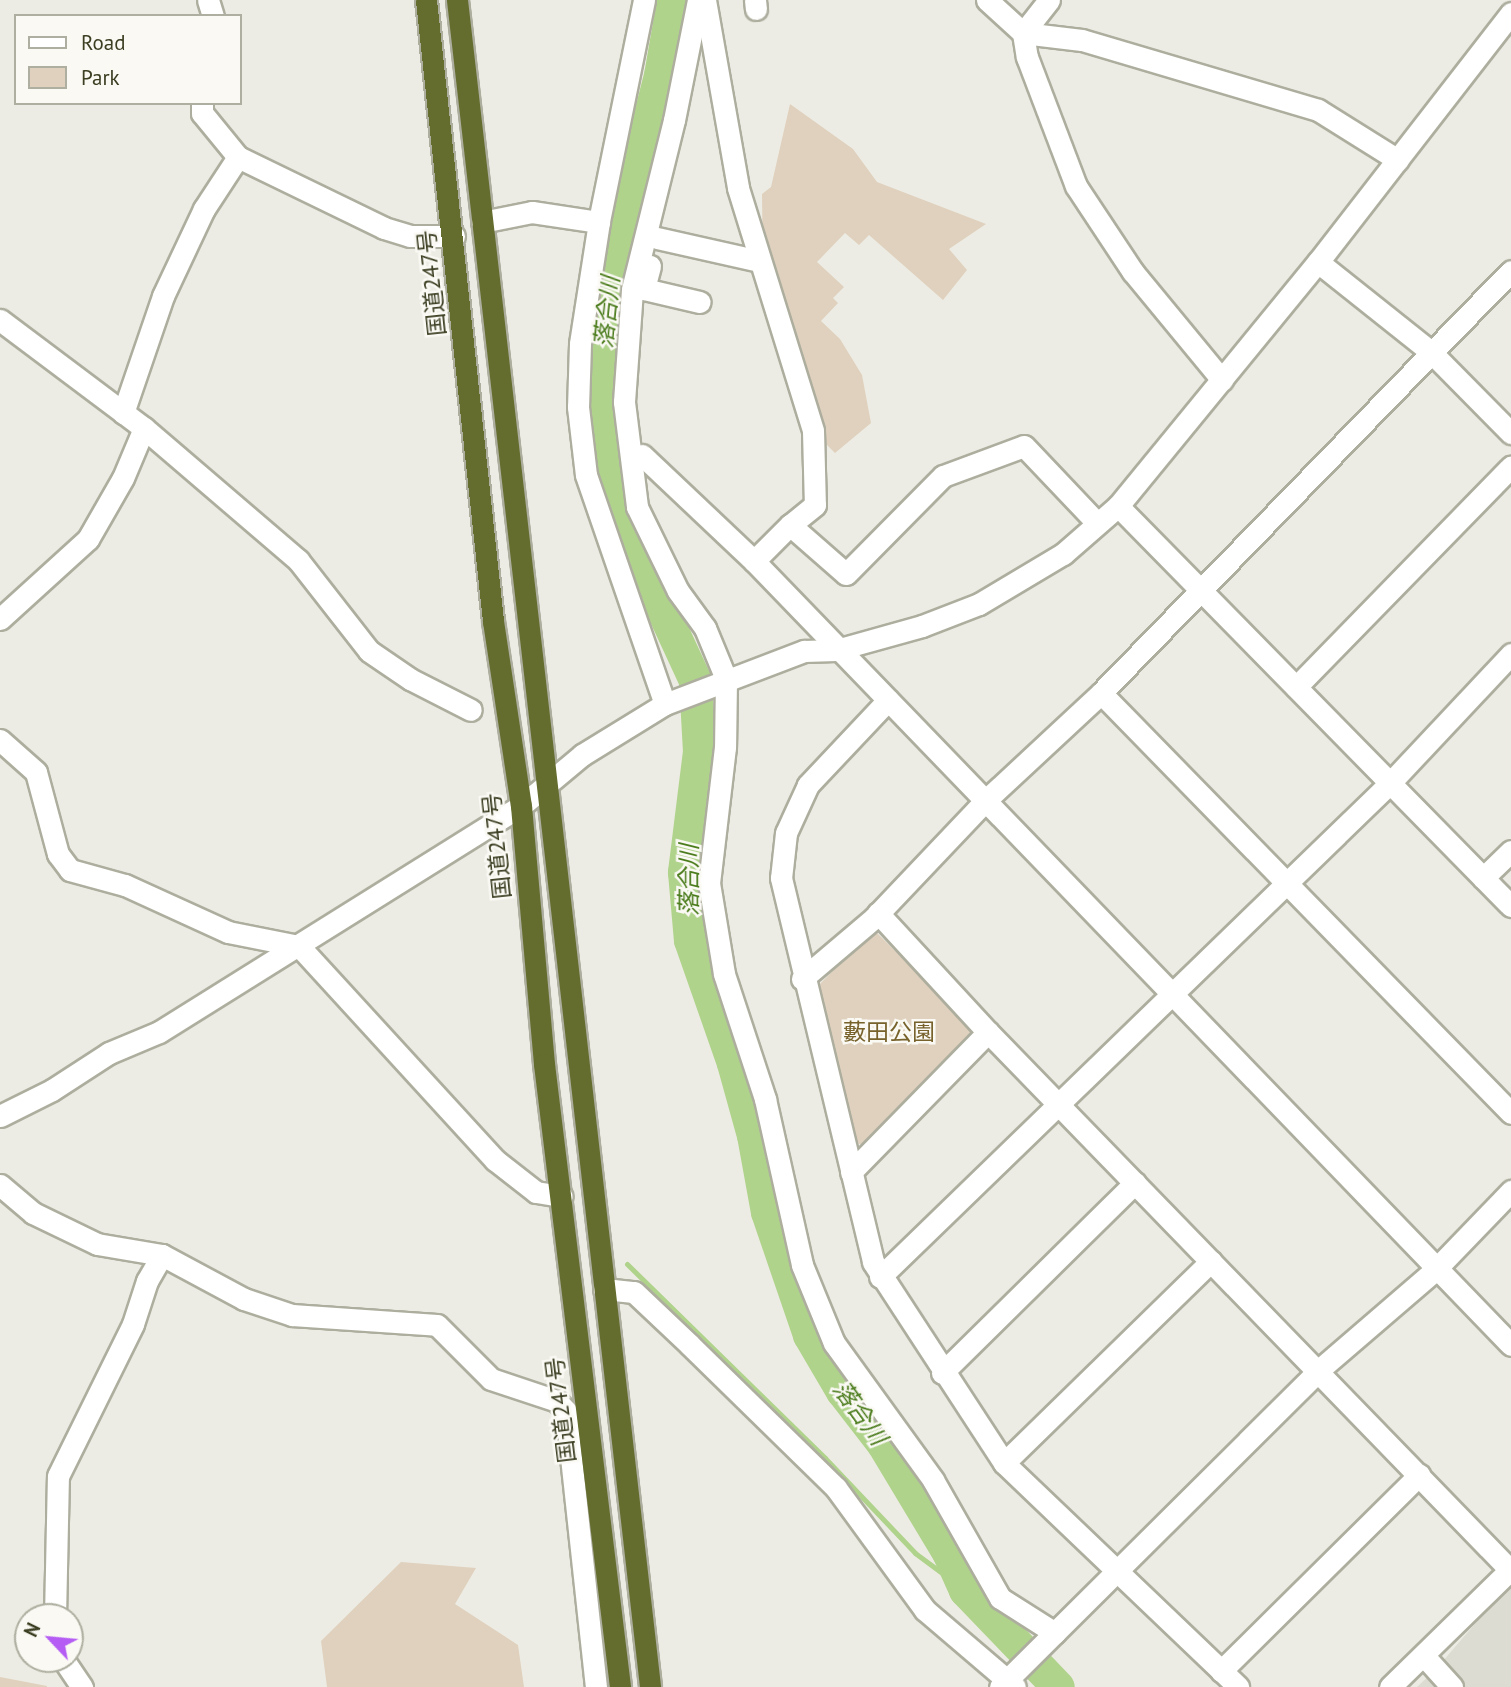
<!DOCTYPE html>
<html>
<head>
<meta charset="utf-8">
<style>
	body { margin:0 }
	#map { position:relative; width:1511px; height:1687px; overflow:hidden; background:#edece4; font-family:"PT Sans","Noto Sans JP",sans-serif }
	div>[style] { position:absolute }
	.built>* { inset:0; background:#dddcd2 }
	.green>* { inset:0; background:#dfd1bd }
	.stream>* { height:5px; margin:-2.5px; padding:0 2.5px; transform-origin:2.5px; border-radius:2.5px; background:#b0d38c }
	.river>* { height:33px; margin:-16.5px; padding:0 16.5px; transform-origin:16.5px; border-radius:16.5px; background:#b0d38c }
	.roads { filter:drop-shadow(2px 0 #aeae9f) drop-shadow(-2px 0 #aeae9f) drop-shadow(0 2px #aeae9f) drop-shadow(0 -2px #aeae9f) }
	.minor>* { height:21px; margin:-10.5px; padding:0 10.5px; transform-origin:10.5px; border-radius:10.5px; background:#fff }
	.highway>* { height:21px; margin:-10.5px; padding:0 10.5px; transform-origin:10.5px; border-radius:10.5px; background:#646c2e }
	span { translate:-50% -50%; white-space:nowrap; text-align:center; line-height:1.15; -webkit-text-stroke:5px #faf9f4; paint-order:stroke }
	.street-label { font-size:23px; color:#3d3f23 }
	.park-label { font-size:23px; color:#77622c }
	.water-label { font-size:24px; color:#4b7c1c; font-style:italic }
	.legend { position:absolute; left:14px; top:14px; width:228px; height:91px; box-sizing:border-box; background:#faf9f4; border:2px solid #aeafa0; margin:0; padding:9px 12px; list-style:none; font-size:21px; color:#3d3f23 }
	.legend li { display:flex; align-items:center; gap:14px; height:35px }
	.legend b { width:35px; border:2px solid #aeafa0 }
	.north { position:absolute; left:14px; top:1603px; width:70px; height:70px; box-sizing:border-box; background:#faf9f4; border:2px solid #aeafa0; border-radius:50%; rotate:296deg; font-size:19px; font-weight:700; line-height:28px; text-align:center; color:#3d3f23 }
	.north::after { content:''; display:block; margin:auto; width:24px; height:32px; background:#b45cf3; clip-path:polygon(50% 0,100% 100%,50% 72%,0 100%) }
</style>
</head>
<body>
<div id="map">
	<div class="built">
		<i style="clip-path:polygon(1511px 1582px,1511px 1687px,1417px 1687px,1436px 1669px)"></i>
	</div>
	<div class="green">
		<i style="clip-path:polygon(790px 104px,853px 149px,877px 182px,986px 224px,949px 249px,967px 270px,943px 300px,869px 235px,859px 245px,845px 233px,817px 262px,844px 287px,833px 298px,838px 303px,821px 321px,840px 339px,862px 375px,871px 423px,835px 453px,813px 431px,763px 275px,762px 194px,771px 187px)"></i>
		<i style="clip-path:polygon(876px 932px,976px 1031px,863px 1145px,853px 1142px,815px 989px,869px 934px)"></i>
		<i style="clip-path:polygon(401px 1562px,476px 1568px,455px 1604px,518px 1645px,524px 1687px,327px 1687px,321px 1641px)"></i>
		<i style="clip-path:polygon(0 1677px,47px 1686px,47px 1687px,0 1687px)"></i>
	</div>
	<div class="stream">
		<i style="left:627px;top:1264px;width:277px;rotate:44.4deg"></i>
		<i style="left:825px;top:1458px;width:131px;rotate:46.5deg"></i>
		<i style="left:915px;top:1553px;width:62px;rotate:36.5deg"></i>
	</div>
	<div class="river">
		<i style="left:673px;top:0;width:76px;rotate:99.8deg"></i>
		<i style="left:660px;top:75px;width:219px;rotate:104.3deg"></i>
		<i style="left:606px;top:287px;width:113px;rotate:92.5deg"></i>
		<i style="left:601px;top:400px;width:62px;rotate:85.4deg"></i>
		<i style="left:606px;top:462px;width:72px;rotate:73.8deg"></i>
		<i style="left:626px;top:531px;width:164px;rotate:65.2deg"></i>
		<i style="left:695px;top:680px;width:71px;rotate:86.8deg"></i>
		<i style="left:699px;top:751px;width:122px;rotate:97.1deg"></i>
		<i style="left:684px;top:872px;width:68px;rotate:85deg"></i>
		<i style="left:690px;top:940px;width:130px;rotate:70.7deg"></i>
		<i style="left:733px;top:1063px;width:75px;rotate:74.5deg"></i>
		<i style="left:753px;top:1135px;width:78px;rotate:79.7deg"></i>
		<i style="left:767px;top:1212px;width:130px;rotate:71.1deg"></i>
		<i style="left:809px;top:1335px;width:65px;rotate:59.5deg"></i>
		<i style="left:842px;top:1391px;width:67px;rotate:52.3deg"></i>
		<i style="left:883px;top:1444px;width:126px;rotate:59deg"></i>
		<i style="left:948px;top:1552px;width:42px;rotate:65.9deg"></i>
		<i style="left:965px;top:1590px;width:134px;rotate:46.2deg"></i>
	</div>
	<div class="roads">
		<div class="minor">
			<i style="left:208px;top:0;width:17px;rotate:73deg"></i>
			<i style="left:644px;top:0;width:227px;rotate:101.5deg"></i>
			<i style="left:599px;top:222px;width:123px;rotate:98.9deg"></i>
			<i style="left:580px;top:344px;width:63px;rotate:91.8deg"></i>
			<i style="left:578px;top:407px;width:68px;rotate:83.3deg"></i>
			<i style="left:586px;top:475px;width:242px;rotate:71deg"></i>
			<i style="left:698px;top:0;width:122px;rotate:101.3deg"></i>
			<i style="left:674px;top:120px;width:175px;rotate:103.9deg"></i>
			<i style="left:632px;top:290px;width:112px;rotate:94.1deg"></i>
			<i style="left:624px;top:402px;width:106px;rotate:82.9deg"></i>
			<i style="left:637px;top:507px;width:93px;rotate:64deg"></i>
			<i style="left:678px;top:591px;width:46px;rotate:53.9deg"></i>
			<i style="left:705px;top:628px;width:55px;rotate:67.6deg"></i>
			<i style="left:726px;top:679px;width:68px;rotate:90.8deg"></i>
			<i style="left:725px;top:747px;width:137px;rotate:96.7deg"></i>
			<i style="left:709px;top:883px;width:92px;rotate:80.6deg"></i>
			<i style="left:724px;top:974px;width:132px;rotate:71.8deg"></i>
			<i style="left:765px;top:1099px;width:170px;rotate:77.4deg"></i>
			<i style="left:802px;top:1265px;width:84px;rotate:67.7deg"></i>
			<i style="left:834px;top:1343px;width:169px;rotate:54.1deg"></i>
			<i style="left:933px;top:1480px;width:136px;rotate:60.4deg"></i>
			<i style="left:1000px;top:1598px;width:65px;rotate:32.5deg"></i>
			<i style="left:705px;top:0;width:191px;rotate:80deg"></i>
			<i style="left:738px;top:188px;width:254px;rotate:72.8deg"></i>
			<i style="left:813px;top:431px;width:74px;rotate:88.5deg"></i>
			<i style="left:815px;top:505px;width:32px;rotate:141deg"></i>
			<i style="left:755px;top:0;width:9px;rotate:84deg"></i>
			<i style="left:987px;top:0;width:49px;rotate:42.5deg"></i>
			<i style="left:1023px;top:33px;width:59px;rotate:6.8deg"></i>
			<i style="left:1082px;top:40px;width:246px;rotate:16.5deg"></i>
			<i style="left:1318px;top:110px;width:94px;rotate:32deg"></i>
			<i style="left:1049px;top:0;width:42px;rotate:128.2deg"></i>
			<i style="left:1023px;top:33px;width:24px;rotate:81deg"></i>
			<i style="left:1027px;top:57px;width:138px;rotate:69.2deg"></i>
			<i style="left:1076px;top:186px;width:103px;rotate:56.5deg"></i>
			<i style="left:1133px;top:272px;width:140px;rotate:50.5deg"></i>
			<i style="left:202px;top:103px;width:10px;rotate:90deg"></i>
			<i style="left:202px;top:113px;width:57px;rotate:50.7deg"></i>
			<i style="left:238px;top:157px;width:162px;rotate:25.9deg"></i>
			<i style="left:384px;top:228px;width:27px;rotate:17deg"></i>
			<i style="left:410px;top:236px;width:44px"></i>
			<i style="left:482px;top:222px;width:51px;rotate:-11.3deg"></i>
			<i style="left:532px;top:212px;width:68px;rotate:8.5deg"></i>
			<i style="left:657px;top:238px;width:105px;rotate:12.7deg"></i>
			<i style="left:1318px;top:262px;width:144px;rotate:38.5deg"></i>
			<i style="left:1431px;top:352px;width:114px;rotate:45.4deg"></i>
			<i style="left:650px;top:266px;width:24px;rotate:105deg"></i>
			<i style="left:644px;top:289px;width:57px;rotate:13.1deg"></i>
			<i style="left:0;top:320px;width:180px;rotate:36.9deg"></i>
			<i style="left:144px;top:428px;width:203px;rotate:40.6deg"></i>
			<i style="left:298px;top:560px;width:115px;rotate:52deg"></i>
			<i style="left:369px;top:651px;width:50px;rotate:34.3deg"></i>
			<i style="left:410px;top:679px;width:68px;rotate:26.9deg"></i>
			<i style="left:123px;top:413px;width:124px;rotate:-71.1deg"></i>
			<i style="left:163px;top:296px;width:96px;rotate:-64.8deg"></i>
			<i style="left:204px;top:209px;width:62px;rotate:-56.8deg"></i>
			<i style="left:642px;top:455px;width:154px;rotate:43.4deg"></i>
			<i style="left:754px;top:561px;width:1090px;rotate:46deg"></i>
			<i style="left:1118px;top:506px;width:561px;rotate:45.51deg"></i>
			<i style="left:754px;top:561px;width:51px;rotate:-45deg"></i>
			<i style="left:790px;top:525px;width:74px;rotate:41.2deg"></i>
			<i style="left:846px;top:574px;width:138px;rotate:-45.3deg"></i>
			<i style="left:943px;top:476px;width:86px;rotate:-20.3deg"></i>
			<i style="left:1024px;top:446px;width:106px;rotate:46.5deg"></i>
			<i style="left:0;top:619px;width:119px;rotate:-42.3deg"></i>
			<i style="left:88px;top:539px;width:70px;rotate:-60.2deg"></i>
			<i style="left:123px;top:478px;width:54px;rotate:-67.2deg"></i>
			<i style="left:1296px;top:687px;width:308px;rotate:-45.7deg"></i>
			<i style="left:1101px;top:693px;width:587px;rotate:45.69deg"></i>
			<i style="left:888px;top:700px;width:117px;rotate:133.3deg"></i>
			<i style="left:808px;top:785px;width:53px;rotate:114.6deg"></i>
			<i style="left:786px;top:833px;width:45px;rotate:96.3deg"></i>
			<i style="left:781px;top:878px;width:395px;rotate:76.5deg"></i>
			<i style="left:873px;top:1262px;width:240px;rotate:56.9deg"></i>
			<i style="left:1004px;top:1463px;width:324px;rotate:43.7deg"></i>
			<i style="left:0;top:740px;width:48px;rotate:41.6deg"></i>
			<i style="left:36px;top:772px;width:85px;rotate:75deg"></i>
			<i style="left:58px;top:854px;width:20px;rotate:53deg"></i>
			<i style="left:70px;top:870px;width:57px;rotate:15.3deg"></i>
			<i style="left:125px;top:885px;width:113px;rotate:24.5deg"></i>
			<i style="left:228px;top:932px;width:72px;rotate:11.2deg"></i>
			<i style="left:299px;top:946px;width:290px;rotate:47.5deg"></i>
			<i style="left:495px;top:1160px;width:52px;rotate:38deg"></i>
			<i style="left:536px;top:1192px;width:26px;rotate:9deg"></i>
			<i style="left:1483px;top:878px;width:39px;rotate:-44deg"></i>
			<i style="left:878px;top:913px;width:162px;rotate:47.3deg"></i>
			<i style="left:988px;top:1032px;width:750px;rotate:45.86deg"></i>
			<i style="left:802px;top:979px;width:94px;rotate:-40.3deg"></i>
			<i style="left:874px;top:918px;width:163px;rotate:-46.5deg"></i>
			<i style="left:986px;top:800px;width:157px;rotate:-42.9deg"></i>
			<i style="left:1101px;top:693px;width:588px;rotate:-45.83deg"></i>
			<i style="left:0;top:1116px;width:58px;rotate:-26.6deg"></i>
			<i style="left:52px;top:1090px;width:68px;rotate:-33deg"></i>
			<i style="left:109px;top:1053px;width:54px;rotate:-22.8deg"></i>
			<i style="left:159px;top:1032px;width:427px;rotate:-32deg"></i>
			<i style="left:521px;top:806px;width:80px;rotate:-39.9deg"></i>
			<i style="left:582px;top:755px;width:97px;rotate:-31.6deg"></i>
			<i style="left:665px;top:704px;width:149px;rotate:-20.9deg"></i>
			<i style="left:804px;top:651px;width:32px;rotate:-2deg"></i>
			<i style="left:836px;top:650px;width:89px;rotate:-15.6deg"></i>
			<i style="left:922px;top:626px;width:61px;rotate:-21.1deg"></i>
			<i style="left:979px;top:604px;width:98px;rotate:-30.8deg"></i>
			<i style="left:1063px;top:554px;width:73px;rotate:-41.1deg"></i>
			<i style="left:1118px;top:506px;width:315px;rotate:-50.7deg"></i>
			<i style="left:1318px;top:262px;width:315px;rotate:-52.2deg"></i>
			<i style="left:851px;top:1172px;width:196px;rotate:-45.6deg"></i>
			<i style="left:0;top:1185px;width:43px;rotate:40.3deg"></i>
			<i style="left:33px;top:1213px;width:71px;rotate:25.8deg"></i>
			<i style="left:97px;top:1244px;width:66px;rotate:9.6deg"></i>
			<i style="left:162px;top:1255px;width:93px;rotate:28.2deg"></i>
			<i style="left:244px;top:1299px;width:51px;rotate:18.4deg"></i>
			<i style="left:292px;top:1315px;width:145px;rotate:3.9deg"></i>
			<i style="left:437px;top:1325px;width:76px;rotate:45deg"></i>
			<i style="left:491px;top:1379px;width:70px;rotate:18.4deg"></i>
			<i style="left:557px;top:1401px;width:13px;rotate:48deg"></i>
			<i style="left:566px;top:1411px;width:278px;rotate:83.8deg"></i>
			<i style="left:880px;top:1277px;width:710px;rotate:-44.09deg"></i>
			<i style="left:1390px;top:783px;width:177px;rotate:-46.8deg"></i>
			<i style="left:604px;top:1289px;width:30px;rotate:6deg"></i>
			<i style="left:634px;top:1292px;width:77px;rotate:43.4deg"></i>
			<i style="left:690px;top:1345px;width:204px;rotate:44.4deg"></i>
			<i style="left:836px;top:1488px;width:151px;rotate:53.9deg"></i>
			<i style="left:925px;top:1610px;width:118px;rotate:40.5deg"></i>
			<i style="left:942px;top:1373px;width:271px;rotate:-44.6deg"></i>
			<i style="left:1004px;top:1463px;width:289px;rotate:-44.3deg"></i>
			<i style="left:55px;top:1617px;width:141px;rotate:-88.8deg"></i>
			<i style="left:58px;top:1476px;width:169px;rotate:-63.7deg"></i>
			<i style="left:133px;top:1324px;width:45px;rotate:-72deg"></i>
			<i style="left:147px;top:1281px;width:30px;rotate:-60deg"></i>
			<i style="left:1424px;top:1656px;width:42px;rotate:47.9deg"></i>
			<i style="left:63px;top:1659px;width:34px;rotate:56deg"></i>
			<i style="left:1221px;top:1671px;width:279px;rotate:-44.7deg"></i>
			<i style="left:1000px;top:1687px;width:451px;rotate:-44.8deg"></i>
			<i style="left:1320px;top:1369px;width:152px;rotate:-40.7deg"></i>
			<i style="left:1435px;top:1270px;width:110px;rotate:-46.1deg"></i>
			<i style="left:1390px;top:1687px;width:169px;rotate:-44.3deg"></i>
		</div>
		<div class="highway">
			<i style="left:426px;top:0;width:625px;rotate:83.84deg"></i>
			<i style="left:493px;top:621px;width:187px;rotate:81.4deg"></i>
			<i style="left:521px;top:806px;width:259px;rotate:84.9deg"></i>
			<i style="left:544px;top:1064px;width:628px;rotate:83.04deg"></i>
			<i style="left:457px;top:0;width:1698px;rotate:83.47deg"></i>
		</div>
	</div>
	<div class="street-label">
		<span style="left:432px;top:283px;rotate:-96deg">国道247号</span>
		<span style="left:497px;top:846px;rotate:-96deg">国道247号</span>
		<span style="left:561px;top:1410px;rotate:-97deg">国道247号</span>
	</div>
	<div class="park-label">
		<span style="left:889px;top:1032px">藪田公園</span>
	</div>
	<div class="water-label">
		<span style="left:607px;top:312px;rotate:-84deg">落合川</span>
		<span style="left:689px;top:880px;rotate:-90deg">落合川</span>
		<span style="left:860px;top:1413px;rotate:54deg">落合川</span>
	</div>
	<ul class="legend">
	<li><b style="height:9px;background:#fff"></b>Road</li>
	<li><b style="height:19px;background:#dfd1bd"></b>Park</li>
	</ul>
	<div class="north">N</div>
</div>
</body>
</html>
